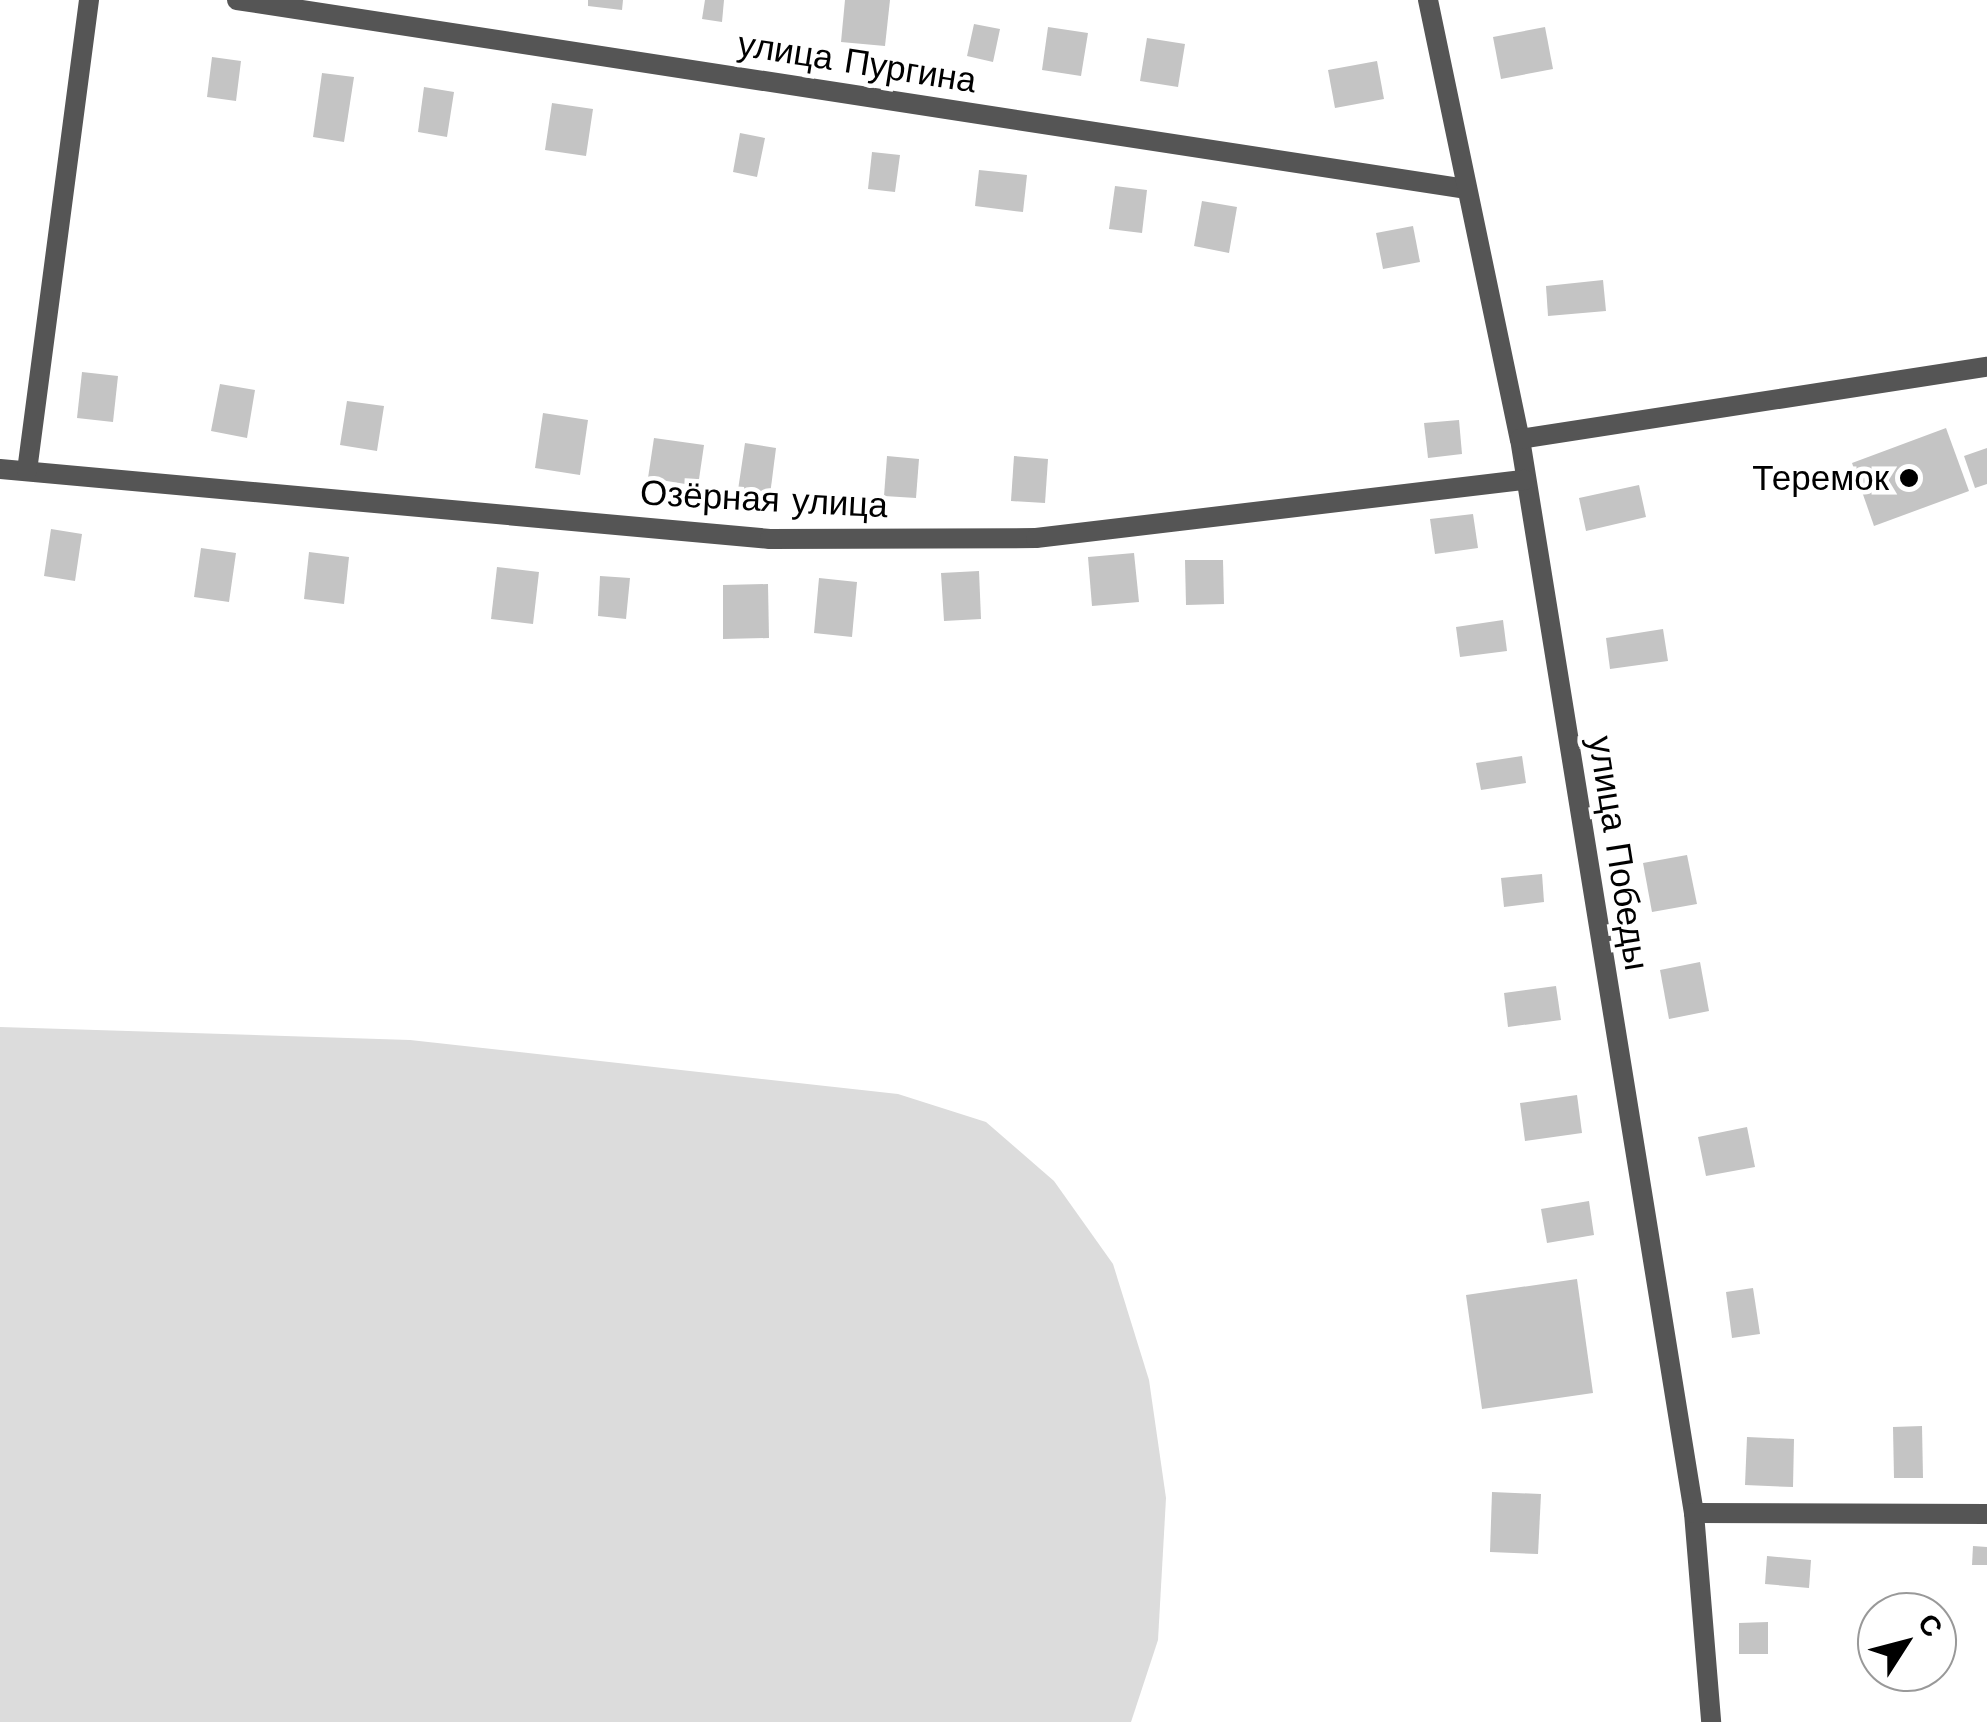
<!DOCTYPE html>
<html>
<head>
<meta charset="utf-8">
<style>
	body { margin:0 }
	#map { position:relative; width:1987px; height:1722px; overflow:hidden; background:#fff; font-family:"Work Sans",sans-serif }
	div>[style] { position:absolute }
	.green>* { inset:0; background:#dcdcdc }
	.building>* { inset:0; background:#c4c4c4 }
	.minor>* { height:20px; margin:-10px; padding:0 10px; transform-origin:10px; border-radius:10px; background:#555 }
	.dots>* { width:28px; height:28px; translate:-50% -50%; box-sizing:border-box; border:5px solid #fff; border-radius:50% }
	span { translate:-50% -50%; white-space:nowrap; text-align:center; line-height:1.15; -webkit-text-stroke:9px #fff; paint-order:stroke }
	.street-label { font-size:35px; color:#000 }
	.poi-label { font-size:35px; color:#000 }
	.right { translate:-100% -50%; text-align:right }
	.north { position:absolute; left:1857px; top:1592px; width:100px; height:100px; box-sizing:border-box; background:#fff; border:2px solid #999; border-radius:50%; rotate:54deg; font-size:28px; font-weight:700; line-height:40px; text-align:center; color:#000 }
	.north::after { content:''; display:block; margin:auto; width:35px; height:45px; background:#000; clip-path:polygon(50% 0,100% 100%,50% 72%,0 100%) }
</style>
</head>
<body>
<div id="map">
	<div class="green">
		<i style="clip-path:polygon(0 1027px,410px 1040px,898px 1094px,986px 1122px,1054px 1181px,1113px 1264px,1149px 1380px,1166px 1498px,1158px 1640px,1131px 1722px,0 1722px)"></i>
	</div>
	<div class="building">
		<i style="clip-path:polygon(588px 0,623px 0,622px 10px,588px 6px)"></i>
		<i style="clip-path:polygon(705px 0,724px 0,722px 22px,702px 19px)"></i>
		<i style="clip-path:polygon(845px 0,890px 0,885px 46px,841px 42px)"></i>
		<i style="clip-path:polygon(974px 24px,1000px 29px,993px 62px,967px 56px)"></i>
		<i style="clip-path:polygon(1048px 27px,1088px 33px,1081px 76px,1042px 70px)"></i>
		<i style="clip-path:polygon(1545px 27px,1553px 69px,1501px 79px,1493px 37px)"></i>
		<i style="clip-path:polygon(1147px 38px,1185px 44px,1178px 87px,1140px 81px)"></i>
		<i style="clip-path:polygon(212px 57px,241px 61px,236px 101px,207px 97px)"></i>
		<i style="clip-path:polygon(1377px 61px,1384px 99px,1335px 108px,1328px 70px)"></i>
		<i style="clip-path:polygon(322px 73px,354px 77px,344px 142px,313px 137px)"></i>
		<i style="clip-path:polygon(424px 87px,454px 92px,447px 137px,418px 132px)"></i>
		<i style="clip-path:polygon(552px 103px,593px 109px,586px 156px,545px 150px)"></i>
		<i style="clip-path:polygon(740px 133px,765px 138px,757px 177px,733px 172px)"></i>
		<i style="clip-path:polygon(872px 152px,900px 155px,895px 192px,868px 189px)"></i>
		<i style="clip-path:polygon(979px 170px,1027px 175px,1023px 212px,975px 206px)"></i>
		<i style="clip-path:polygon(1115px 186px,1147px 190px,1142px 233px,1109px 229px)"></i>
		<i style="clip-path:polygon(1202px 201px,1237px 207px,1229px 253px,1194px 246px)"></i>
		<i style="clip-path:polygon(1413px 226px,1420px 262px,1383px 269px,1376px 233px)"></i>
		<i style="clip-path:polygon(1603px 280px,1606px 311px,1548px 316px,1546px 286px)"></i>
		<i style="clip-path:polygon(82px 372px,118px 376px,113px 422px,77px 418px)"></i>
		<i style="clip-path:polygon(220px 384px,255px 390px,247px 438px,211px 431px)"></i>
		<i style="clip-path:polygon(347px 401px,384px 406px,377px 451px,340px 445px)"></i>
		<i style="clip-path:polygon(543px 413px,588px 420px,580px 475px,535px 468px)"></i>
		<i style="clip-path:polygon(1459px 420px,1462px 454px,1428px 458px,1424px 423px)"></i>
		<i style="clip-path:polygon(1946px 428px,1969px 491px,1874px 526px,1852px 463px)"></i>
		<i style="clip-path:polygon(654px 438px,704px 445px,698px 486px,648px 478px)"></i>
		<i style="clip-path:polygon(745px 443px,776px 448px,770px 495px,738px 490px)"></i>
		<i style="clip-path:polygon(1987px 448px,1987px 484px,1975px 488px,1964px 456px)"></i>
		<i style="clip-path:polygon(887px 456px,919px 459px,916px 498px,884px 496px)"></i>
		<i style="clip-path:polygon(1014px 456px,1048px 459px,1045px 503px,1011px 501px)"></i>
		<i style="clip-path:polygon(1639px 485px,1646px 517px,1586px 531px,1579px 498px)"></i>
		<i style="clip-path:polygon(1473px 514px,1478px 548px,1435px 554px,1430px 519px)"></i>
		<i style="clip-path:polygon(51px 529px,82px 534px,75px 581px,44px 576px)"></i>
		<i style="clip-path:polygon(201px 548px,236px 553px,229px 602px,194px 597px)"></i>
		<i style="clip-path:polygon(309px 552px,349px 557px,344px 604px,304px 599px)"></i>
		<i style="clip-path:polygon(1134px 553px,1139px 602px,1092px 606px,1088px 557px)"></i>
		<i style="clip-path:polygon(1185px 560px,1223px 560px,1224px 604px,1186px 605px)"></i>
		<i style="clip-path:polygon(497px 567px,539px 572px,533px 624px,491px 619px)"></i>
		<i style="clip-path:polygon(979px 571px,981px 619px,944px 621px,941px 573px)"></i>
		<i style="clip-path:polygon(600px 576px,630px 578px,626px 619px,598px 616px)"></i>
		<i style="clip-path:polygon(819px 578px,857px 582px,852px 637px,814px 633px)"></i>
		<i style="clip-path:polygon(768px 584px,769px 638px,723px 639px,723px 585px)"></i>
		<i style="clip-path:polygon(1503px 620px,1507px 651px,1460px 657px,1456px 627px)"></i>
		<i style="clip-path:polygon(1663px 629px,1668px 661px,1610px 669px,1606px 638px)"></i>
		<i style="clip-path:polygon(1522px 756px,1526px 783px,1481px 790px,1476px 763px)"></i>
		<i style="clip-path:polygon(1687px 855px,1697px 904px,1652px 912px,1643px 863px)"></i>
		<i style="clip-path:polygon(1542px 874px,1544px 902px,1504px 907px,1501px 878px)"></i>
		<i style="clip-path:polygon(1700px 962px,1709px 1011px,1669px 1019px,1660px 970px)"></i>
		<i style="clip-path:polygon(1556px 986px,1561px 1020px,1508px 1027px,1504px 993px)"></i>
		<i style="clip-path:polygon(1577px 1095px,1582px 1133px,1525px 1141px,1520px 1103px)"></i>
		<i style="clip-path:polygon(1747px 1127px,1755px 1167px,1706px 1176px,1698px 1137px)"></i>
		<i style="clip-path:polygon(1589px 1201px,1594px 1235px,1547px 1243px,1541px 1209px)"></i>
		<i style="clip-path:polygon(1577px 1279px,1593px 1393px,1482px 1409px,1466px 1295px)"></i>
		<i style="clip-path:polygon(1753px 1288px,1760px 1334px,1732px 1338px,1726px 1292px)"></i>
		<i style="clip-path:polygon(1922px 1426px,1923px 1478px,1894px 1478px,1893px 1427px)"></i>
		<i style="clip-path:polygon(1747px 1437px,1794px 1439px,1793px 1487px,1745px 1485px)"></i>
		<i style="clip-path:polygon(1492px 1492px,1541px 1494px,1538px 1554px,1490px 1552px)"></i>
		<i style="clip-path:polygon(1973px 1546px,1987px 1547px,1987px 1565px,1972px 1565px)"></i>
		<i style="clip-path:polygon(1767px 1556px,1811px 1560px,1809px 1588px,1765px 1584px)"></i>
		<i style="clip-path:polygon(1768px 1622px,1768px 1654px,1739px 1654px,1739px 1623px)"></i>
	</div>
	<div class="minor">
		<i style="left:237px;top:0;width:1243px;rotate:8.74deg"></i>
		<i style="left:1428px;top:0;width:449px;rotate:78.2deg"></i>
		<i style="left:1520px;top:439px;width:1088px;rotate:80.8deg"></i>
		<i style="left:1694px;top:1513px;width:210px;rotate:85.3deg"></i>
		<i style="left:1520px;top:439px;width:473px;rotate:-8.8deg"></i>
		<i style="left:0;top:469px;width:773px;rotate:5.19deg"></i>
		<i style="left:770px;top:539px;width:266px;rotate:-0.2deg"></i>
		<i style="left:1036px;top:538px;width:492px;rotate:-6.8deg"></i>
		<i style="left:27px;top:471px;width:475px;rotate:-82.5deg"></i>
		<i style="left:1694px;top:1513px;width:293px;rotate:0.2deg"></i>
	</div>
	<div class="dots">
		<i style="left:1909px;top:478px;background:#000"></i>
	</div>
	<div class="street-label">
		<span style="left:857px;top:62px;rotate:9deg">улица Пургина</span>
		<span style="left:764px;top:499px;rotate:3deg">Озёрная улица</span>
		<span style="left:1619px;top:853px;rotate:81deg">улица Победы</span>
	</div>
	<div class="poi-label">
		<span class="right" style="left:1889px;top:478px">Теремок</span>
	</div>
	<div class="north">С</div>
</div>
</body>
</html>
